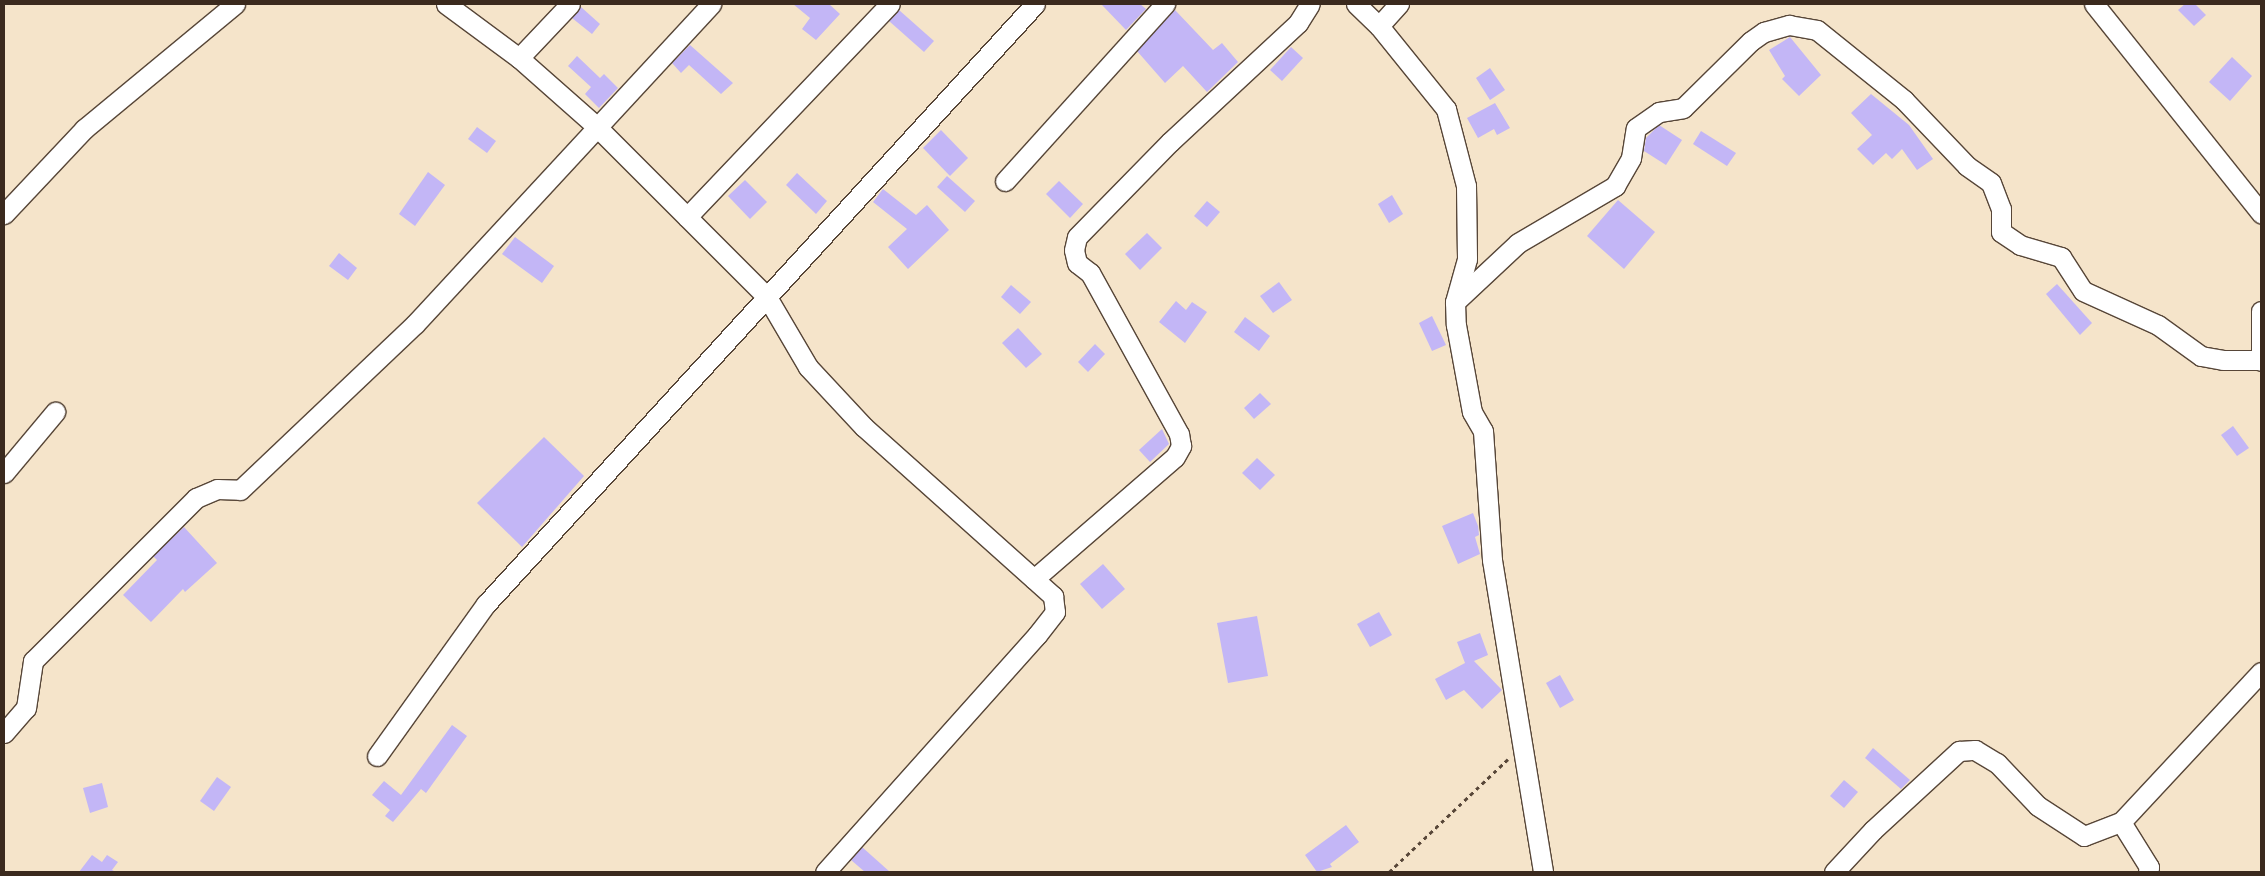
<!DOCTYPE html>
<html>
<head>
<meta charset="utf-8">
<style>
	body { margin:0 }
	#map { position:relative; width:2265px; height:876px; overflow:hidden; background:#f5e4ca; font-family:Mali,sans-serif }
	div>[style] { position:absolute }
	.building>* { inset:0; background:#c3b6f6 }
	.path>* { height:3px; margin-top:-1.5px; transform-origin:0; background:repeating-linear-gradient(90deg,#574638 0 4px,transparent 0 8px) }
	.roads { filter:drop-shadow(1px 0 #574638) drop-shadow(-1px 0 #574638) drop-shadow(0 1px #574638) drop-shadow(0 -1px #574638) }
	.street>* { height:19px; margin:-9.5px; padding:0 9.5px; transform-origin:9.5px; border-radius:9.5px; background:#fff }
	span { translate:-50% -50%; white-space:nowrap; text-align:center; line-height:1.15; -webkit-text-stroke:4px #fcf5e5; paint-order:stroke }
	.frame { position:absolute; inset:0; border:5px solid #3b2a1e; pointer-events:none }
</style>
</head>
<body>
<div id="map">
	<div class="building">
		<i style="clip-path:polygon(793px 4px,829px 4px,840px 14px,816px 40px,802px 29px,810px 18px)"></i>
		<i style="clip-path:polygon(1101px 4px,1140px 4px,1146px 9px,1126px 30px)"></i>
		<i style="clip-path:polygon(2185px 4px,2195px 4px,2206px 15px,2194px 26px,2178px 10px)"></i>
		<i style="clip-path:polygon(581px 7px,600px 24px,592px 34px,572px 18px)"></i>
		<i style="clip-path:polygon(899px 10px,934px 41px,924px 52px,889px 21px)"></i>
		<i style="clip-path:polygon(1175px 10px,1213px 50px,1222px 43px,1238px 62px,1207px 92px,1183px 66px,1165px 83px,1137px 51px)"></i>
		<i style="clip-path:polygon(1790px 37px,1821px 75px,1799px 96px,1782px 79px,1785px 76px,1769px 50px)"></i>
		<i style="clip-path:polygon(690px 45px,733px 83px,721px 94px,689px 65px,681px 73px,672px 63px)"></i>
		<i style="clip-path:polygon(1291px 47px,1303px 58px,1282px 81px,1270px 70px)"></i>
		<i style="clip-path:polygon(577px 56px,600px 78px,604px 74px,618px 88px,599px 108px,585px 94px,591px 87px,568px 66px)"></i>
		<i style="clip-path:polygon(2232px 57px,2252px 76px,2230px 101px,2209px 82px)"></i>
		<i style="clip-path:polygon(1490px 68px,1505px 90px,1490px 100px,1476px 78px)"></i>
		<i style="clip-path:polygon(1871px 94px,1909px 125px,1933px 159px,1917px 170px,1902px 149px,1892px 159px,1886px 153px,1873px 165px,1857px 149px,1872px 135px,1851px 113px)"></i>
		<i style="clip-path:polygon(1495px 103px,1510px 128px,1497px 135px,1494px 129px,1478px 138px,1467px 118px)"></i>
		<i style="clip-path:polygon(1659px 125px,1682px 140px,1666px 165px,1644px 151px,1646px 138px)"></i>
		<i style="clip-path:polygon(477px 127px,496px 141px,487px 153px,468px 139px)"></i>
		<i style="clip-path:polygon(941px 130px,968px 158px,950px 176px,923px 148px)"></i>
		<i style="clip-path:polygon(1701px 131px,1736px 153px,1727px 166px,1693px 144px)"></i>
		<i style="clip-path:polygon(428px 172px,445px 185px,415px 226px,399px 214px)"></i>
		<i style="clip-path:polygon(797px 173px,827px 201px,816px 214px,786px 185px)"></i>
		<i style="clip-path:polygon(947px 176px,975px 201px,965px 212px,937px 187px)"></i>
		<i style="clip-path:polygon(745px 180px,767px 202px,750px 219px,728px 196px)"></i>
		<i style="clip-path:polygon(1059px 181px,1083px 204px,1070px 218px,1046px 194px)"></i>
		<i style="clip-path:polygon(883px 189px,916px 215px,927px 205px,949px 230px,908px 269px,888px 247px,907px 229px,873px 202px)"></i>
		<i style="clip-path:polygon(1392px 195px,1403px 214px,1389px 223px,1378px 204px)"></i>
		<i style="clip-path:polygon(1618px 200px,1655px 232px,1624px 269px,1587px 236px)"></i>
		<i style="clip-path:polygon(1207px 201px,1220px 212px,1207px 227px,1194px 216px)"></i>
		<i style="clip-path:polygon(1147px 233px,1162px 248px,1140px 270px,1125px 254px)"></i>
		<i style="clip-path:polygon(515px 237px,554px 266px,542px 283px,502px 254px)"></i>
		<i style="clip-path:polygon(339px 253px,357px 268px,348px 280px,329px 266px)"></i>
		<i style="clip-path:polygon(1279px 282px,1292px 300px,1273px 313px,1260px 296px)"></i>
		<i style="clip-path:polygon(2057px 284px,2092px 323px,2080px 335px,2046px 294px)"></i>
		<i style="clip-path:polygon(1011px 285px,1031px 302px,1020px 314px,1001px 297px)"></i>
		<i style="clip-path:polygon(1176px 301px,1186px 310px,1192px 302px,1207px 312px,1185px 343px,1159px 322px)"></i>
		<i style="clip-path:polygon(1432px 316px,1446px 345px,1432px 351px,1419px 323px)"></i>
		<i style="clip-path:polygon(1245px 317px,1270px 336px,1259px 351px,1234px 332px)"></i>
		<i style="clip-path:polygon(1018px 328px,1042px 354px,1026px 368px,1002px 343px)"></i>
		<i style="clip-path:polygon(1095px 344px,1105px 354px,1088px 372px,1078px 362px)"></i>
		<i style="clip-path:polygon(1260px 393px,1271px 404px,1254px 419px,1244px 408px)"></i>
		<i style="clip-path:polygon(2233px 426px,2249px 448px,2237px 456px,2221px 435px)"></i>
		<i style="clip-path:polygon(1162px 429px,1169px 444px,1150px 462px,1139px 450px)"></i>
		<i style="clip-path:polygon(544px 437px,584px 476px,522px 547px,477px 503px)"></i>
		<i style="clip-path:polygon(1257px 458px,1275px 475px,1260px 490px,1242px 473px)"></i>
		<i style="clip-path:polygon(1473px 513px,1478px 526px,1479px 535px,1475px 537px,1480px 554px,1458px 564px,1442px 526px)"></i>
		<i style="clip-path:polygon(184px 527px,217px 563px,185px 592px,183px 589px,151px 622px,123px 595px,157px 560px,153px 556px)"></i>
		<i style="clip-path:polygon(1103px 564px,1125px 589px,1102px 609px,1080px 584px)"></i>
		<i style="clip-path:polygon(1379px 612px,1392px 635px,1370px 647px,1357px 624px)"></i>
		<i style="clip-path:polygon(1257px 616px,1268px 676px,1228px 683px,1217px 623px)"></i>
		<i style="clip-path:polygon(1480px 633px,1488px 655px,1474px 661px,1502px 690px,1482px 709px,1464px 690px,1446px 700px,1435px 679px,1465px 663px,1457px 642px)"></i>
		<i style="clip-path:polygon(1560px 675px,1574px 700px,1560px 708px,1546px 683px)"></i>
		<i style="clip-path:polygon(452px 725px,467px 736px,426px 793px,421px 789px,393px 822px,385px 816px,390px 810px,372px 795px,384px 781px,401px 795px)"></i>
		<i style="clip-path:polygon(1873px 748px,1910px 780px,1901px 789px,1865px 758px)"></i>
		<i style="clip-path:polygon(217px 777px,231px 787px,214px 811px,200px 801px)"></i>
		<i style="clip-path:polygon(1844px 780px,1858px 792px,1844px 808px,1830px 796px)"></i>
		<i style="clip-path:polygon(102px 783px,108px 807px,90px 813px,83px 788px)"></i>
		<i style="clip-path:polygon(1346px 825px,1359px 842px,1330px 864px,1332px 867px,1317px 872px,1305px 855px)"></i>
		<i style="clip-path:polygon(862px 847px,890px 872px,865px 872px,851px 860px)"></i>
		<i style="clip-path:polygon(92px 855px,102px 862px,107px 855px,118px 862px,112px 870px,116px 872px,79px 872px)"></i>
	</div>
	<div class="path">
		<i style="left:1389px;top:872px;width:164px;rotate:-43.5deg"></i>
	</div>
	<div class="roads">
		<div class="street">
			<i style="left:446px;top:4px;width:91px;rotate:36.5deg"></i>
			<i style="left:519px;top:58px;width:106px;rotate:41.5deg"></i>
			<i style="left:598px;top:128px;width:239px;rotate:45deg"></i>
			<i style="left:767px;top:297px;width:81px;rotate:59.6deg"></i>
			<i style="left:808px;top:367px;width:82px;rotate:47deg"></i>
			<i style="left:864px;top:427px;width:254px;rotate:41.8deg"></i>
			<i style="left:1053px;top:596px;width:16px;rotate:83deg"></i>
			<i style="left:1055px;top:612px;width:29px;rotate:128deg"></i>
			<i style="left:1037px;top:635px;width:318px;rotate:131.8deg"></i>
			<i style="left:1356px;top:4px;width:32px;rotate:44deg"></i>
			<i style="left:1379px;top:26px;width:107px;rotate:51.1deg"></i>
			<i style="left:1446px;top:109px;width:80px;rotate:75.4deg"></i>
			<i style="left:1466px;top:186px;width:73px;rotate:89.2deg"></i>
			<i style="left:1467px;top:259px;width:45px;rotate:105.6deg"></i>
			<i style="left:1455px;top:302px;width:23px;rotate:88deg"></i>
			<i style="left:1456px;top:325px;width:88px;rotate:79.6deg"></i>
			<i style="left:1472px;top:412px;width:22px;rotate:60deg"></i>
			<i style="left:1483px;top:431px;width:129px;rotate:86deg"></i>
			<i style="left:1492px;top:560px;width:316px;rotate:80.7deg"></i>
			<i style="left:2094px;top:4px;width:268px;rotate:51.4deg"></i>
			<i style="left:1379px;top:26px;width:30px;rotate:-48deg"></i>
			<i style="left:519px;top:58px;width:74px;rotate:-46.6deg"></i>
			<i style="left:1005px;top:181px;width:239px;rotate:-47.9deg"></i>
			<i style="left:4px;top:214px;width:117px;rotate:-46.7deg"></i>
			<i style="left:84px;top:129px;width:196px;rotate:-39.6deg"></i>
			<i style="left:687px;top:217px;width:294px;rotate:-46.4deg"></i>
			<i style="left:1455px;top:302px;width:86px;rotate:-43.1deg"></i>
			<i style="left:1518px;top:243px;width:113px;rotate:-30.4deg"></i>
			<i style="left:1615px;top:186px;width:32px;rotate:-60deg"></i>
			<i style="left:1631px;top:158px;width:30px;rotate:-81deg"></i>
			<i style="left:1636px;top:128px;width:28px;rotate:-35deg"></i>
			<i style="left:1659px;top:112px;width:24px;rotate:-9deg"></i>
			<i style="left:1683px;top:108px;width:95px;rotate:-44.6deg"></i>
			<i style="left:1751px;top:41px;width:16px;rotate:-35deg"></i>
			<i style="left:1764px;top:32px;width:26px;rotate:-16deg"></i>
			<i style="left:1789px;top:25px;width:28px;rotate:10deg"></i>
			<i style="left:1817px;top:30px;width:112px;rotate:38.8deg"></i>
			<i style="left:1904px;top:100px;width:91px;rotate:46.3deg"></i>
			<i style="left:1967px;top:166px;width:29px;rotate:35deg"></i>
			<i style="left:1991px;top:183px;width:28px;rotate:69deg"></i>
			<i style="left:2001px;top:209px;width:23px;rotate:90deg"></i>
			<i style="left:2001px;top:232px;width:23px;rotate:34deg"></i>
			<i style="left:2020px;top:245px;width:43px;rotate:16.3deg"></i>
			<i style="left:2061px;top:257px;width:40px;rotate:57.1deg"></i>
			<i style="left:2083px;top:291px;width:82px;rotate:24.4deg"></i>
			<i style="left:2158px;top:325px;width:53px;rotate:35.8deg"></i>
			<i style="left:2201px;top:356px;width:22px;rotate:10deg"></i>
			<i style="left:2223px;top:360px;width:38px"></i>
			<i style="left:2261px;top:311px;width:50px;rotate:90deg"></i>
			<i style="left:4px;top:473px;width:80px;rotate:-50.1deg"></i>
			<i style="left:1034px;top:579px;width:186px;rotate:-40.9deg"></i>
			<i style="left:1175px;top:457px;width:13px;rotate:-61deg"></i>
			<i style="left:1181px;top:446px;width:12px;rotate:-99deg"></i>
			<i style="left:1179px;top:434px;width:184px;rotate:-118.9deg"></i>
			<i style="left:1090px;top:273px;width:16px;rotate:-142deg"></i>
			<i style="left:1077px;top:263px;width:13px;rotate:-103deg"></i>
			<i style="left:1074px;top:250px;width:13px;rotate:-77deg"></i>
			<i style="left:1077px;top:237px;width:133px;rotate:-45.6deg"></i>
			<i style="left:1170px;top:142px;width:175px;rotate:-42.9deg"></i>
			<i style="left:1298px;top:23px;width:22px;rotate:-58deg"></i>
			<i style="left:4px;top:733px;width:33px;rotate:-49deg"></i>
			<i style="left:26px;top:708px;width:48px;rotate:-81.5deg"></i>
			<i style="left:33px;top:661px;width:231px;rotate:-45deg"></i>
			<i style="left:196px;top:498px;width:23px;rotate:-23deg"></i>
			<i style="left:217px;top:489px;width:23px;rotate:2deg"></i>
			<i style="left:240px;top:490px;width:241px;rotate:-43.5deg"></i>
			<i style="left:415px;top:324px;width:436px;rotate:-47.2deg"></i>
			<i style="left:377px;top:756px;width:187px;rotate:-54.4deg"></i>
			<i style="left:486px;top:604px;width:813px;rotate:-47.54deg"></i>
			<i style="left:2121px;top:822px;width:53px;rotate:58.1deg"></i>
			<i style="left:2149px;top:867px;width:5px;rotate:101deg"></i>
			<i style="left:1834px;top:872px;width:57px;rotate:-47.1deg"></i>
			<i style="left:1873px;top:830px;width:117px;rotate:-42.6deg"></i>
			<i style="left:1959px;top:751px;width:16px;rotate:-4deg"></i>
			<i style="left:1975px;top:750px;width:26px;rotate:31deg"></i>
			<i style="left:1997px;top:763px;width:59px;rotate:46.4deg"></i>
			<i style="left:2038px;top:806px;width:55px;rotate:33.1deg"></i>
			<i style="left:2084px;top:836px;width:40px;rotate:-21deg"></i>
			<i style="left:2121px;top:822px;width:205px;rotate:-47deg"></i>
		</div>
	</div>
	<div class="frame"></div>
</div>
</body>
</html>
